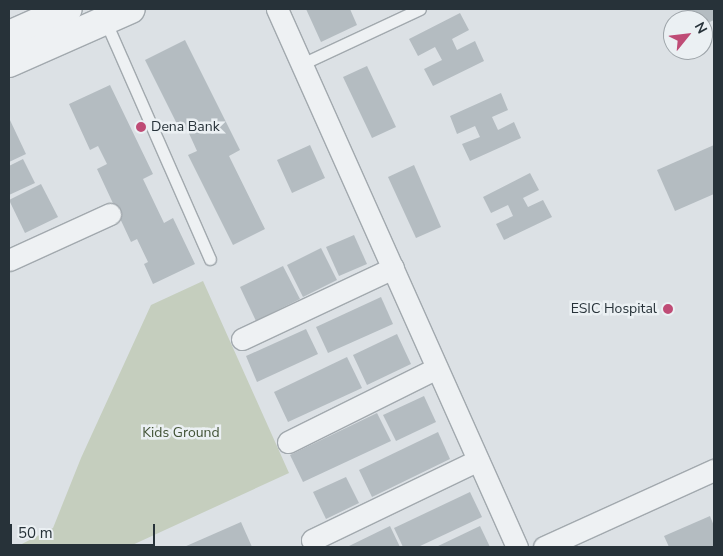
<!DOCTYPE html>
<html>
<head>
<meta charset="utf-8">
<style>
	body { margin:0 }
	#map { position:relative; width:723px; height:556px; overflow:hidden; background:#dce1e5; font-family:"Nunito Sans",sans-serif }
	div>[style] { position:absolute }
	.green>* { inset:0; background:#c5cebe }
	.building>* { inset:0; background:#b4bcc1 }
	.roads { filter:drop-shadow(1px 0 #a2a9ae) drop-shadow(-1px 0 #a2a9ae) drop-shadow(0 1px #a2a9ae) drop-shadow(0 -1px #a2a9ae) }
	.service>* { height:11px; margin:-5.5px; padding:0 5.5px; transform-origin:5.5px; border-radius:5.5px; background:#eef1f3 }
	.minor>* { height:21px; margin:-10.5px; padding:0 10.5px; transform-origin:10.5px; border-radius:10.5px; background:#eef1f3 }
	.tertiary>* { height:28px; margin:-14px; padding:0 14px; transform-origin:14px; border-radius:14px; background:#eef1f3 }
	.dots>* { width:14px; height:14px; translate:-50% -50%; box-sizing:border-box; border:2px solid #ebf0f3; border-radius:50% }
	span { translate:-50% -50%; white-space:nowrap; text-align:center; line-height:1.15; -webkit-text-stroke:5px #ebf0f3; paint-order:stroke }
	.poi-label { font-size:14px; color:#273239 }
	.left { translate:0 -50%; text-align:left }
	.right { translate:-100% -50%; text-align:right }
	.park-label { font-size:14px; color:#425336 }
	.frame { position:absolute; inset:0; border:10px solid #273239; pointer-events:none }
	.north { position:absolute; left:663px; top:10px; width:50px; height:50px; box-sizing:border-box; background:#ebf0f3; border:1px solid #9da4a9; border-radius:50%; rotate:61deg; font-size:14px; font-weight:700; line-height:20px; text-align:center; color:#273239 }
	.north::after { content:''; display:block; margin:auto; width:18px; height:22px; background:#bf4c76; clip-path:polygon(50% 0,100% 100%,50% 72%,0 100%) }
	.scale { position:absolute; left:10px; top:524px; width:145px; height:22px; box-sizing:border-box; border:2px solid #273239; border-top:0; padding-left:6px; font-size:15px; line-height:18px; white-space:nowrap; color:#273239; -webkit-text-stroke:4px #ebf0f3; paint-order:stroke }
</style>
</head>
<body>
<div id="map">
	<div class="green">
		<i style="clip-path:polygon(203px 281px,289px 473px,128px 547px,16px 547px,53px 528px,81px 458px,151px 305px)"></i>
	</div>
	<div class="building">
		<i style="clip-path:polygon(306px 9px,350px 9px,357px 25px,321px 42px)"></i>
		<i style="clip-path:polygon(687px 9px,714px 9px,714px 20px,703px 25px,703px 20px,692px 20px)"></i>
		<i style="clip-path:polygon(460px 13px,469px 30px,452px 39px,457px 50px,475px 41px,484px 61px,433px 86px,424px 69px,442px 60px,435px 47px,418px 56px,409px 39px)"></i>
		<i style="clip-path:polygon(185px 40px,240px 150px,229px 156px,265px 229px,233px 245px,188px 155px,197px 151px,187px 129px,181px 132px,145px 60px)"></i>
		<i style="clip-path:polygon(367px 66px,396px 127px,372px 138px,343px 77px)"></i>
		<i style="clip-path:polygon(110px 85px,153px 174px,143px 179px,164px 223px,173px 218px,195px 264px,153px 284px,144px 264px,148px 262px,137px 239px,131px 242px,97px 169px,107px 164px,98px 146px,90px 150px,69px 104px)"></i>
		<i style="clip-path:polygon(501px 93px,508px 110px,492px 117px,498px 130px,514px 122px,521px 138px,470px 161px,462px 144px,480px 137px,475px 126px,457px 134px,450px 116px)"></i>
		<i style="clip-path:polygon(9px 118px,26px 154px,9px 162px)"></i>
		<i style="clip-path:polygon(310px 145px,325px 178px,292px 193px,277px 160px)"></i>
		<i style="clip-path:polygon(714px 145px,714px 194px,675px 211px,657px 170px)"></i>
		<i style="clip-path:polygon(23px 159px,35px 183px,9px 195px,9px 166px)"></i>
		<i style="clip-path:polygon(414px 165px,441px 227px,416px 238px,388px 177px)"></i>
		<i style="clip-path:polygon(530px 173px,539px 190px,523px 198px,528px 207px,543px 200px,552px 217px,504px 240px,496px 224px,513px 216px,508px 205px,491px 213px,483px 197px)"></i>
		<i style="clip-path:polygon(41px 184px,58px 217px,25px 233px,9px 200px)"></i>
		<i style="clip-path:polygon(354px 235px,367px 264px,339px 276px,326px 247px)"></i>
		<i style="clip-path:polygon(321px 248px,337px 280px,303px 297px,287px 265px)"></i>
		<i style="clip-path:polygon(283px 266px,300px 299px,256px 321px,240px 287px)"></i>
		<i style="clip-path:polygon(381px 297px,393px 324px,328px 353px,316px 327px)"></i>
		<i style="clip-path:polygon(306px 329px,318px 354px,257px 382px,246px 356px)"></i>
		<i style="clip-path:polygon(397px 334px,411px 364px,367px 385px,353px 355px)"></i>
		<i style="clip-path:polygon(347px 357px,362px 388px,288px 422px,274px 392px)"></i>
		<i style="clip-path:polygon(424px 396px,436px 422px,396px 441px,383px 415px)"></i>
		<i style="clip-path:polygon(377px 413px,391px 441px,303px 482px,290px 455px)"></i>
		<i style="clip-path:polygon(438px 432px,450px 459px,372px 497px,359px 470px)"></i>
		<i style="clip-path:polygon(346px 477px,359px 503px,326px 519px,313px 492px)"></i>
		<i style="clip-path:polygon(470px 492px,482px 517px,418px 547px,403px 547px,394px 528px)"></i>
		<i style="clip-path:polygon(710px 516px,714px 526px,714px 547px,669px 547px,664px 536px)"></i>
		<i style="clip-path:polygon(241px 522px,252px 547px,184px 547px)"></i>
		<i style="clip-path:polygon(390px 526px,400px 547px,347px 547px)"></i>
		<i style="clip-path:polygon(480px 526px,490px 547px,436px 547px)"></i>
	</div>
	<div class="roads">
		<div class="service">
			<i style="left:105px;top:20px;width:261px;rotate:66.3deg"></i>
			<i style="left:302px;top:64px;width:130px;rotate:-25deg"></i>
		</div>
		<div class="minor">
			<i style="left:277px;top:9px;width:589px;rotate:65.96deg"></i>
			<i style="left:9px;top:260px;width:111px;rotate:-24.5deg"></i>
			<i style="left:242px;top:339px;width:167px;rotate:-25.2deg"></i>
			<i style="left:288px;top:442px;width:166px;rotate:-26.4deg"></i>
			<i style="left:312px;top:540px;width:184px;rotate:-25.7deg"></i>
			<i style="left:544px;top:547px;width:187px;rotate:-24.4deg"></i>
		</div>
		<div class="tertiary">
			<i style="left:9px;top:35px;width:64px;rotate:-23.8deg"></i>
			<i style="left:9px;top:63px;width:133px;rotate:-23.9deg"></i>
		</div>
	</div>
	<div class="dots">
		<i style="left:141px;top:127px;background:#bf4c76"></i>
		<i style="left:668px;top:309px;background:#bf4c76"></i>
	</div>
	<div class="poi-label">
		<span class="left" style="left:151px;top:127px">Dena Bank</span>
		<span class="right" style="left:657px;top:309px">ESIC Hospital</span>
	</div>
	<div class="park-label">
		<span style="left:181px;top:433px">Kids Ground</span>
	</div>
	<div class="frame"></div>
	<div class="north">N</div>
	<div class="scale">50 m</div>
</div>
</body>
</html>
